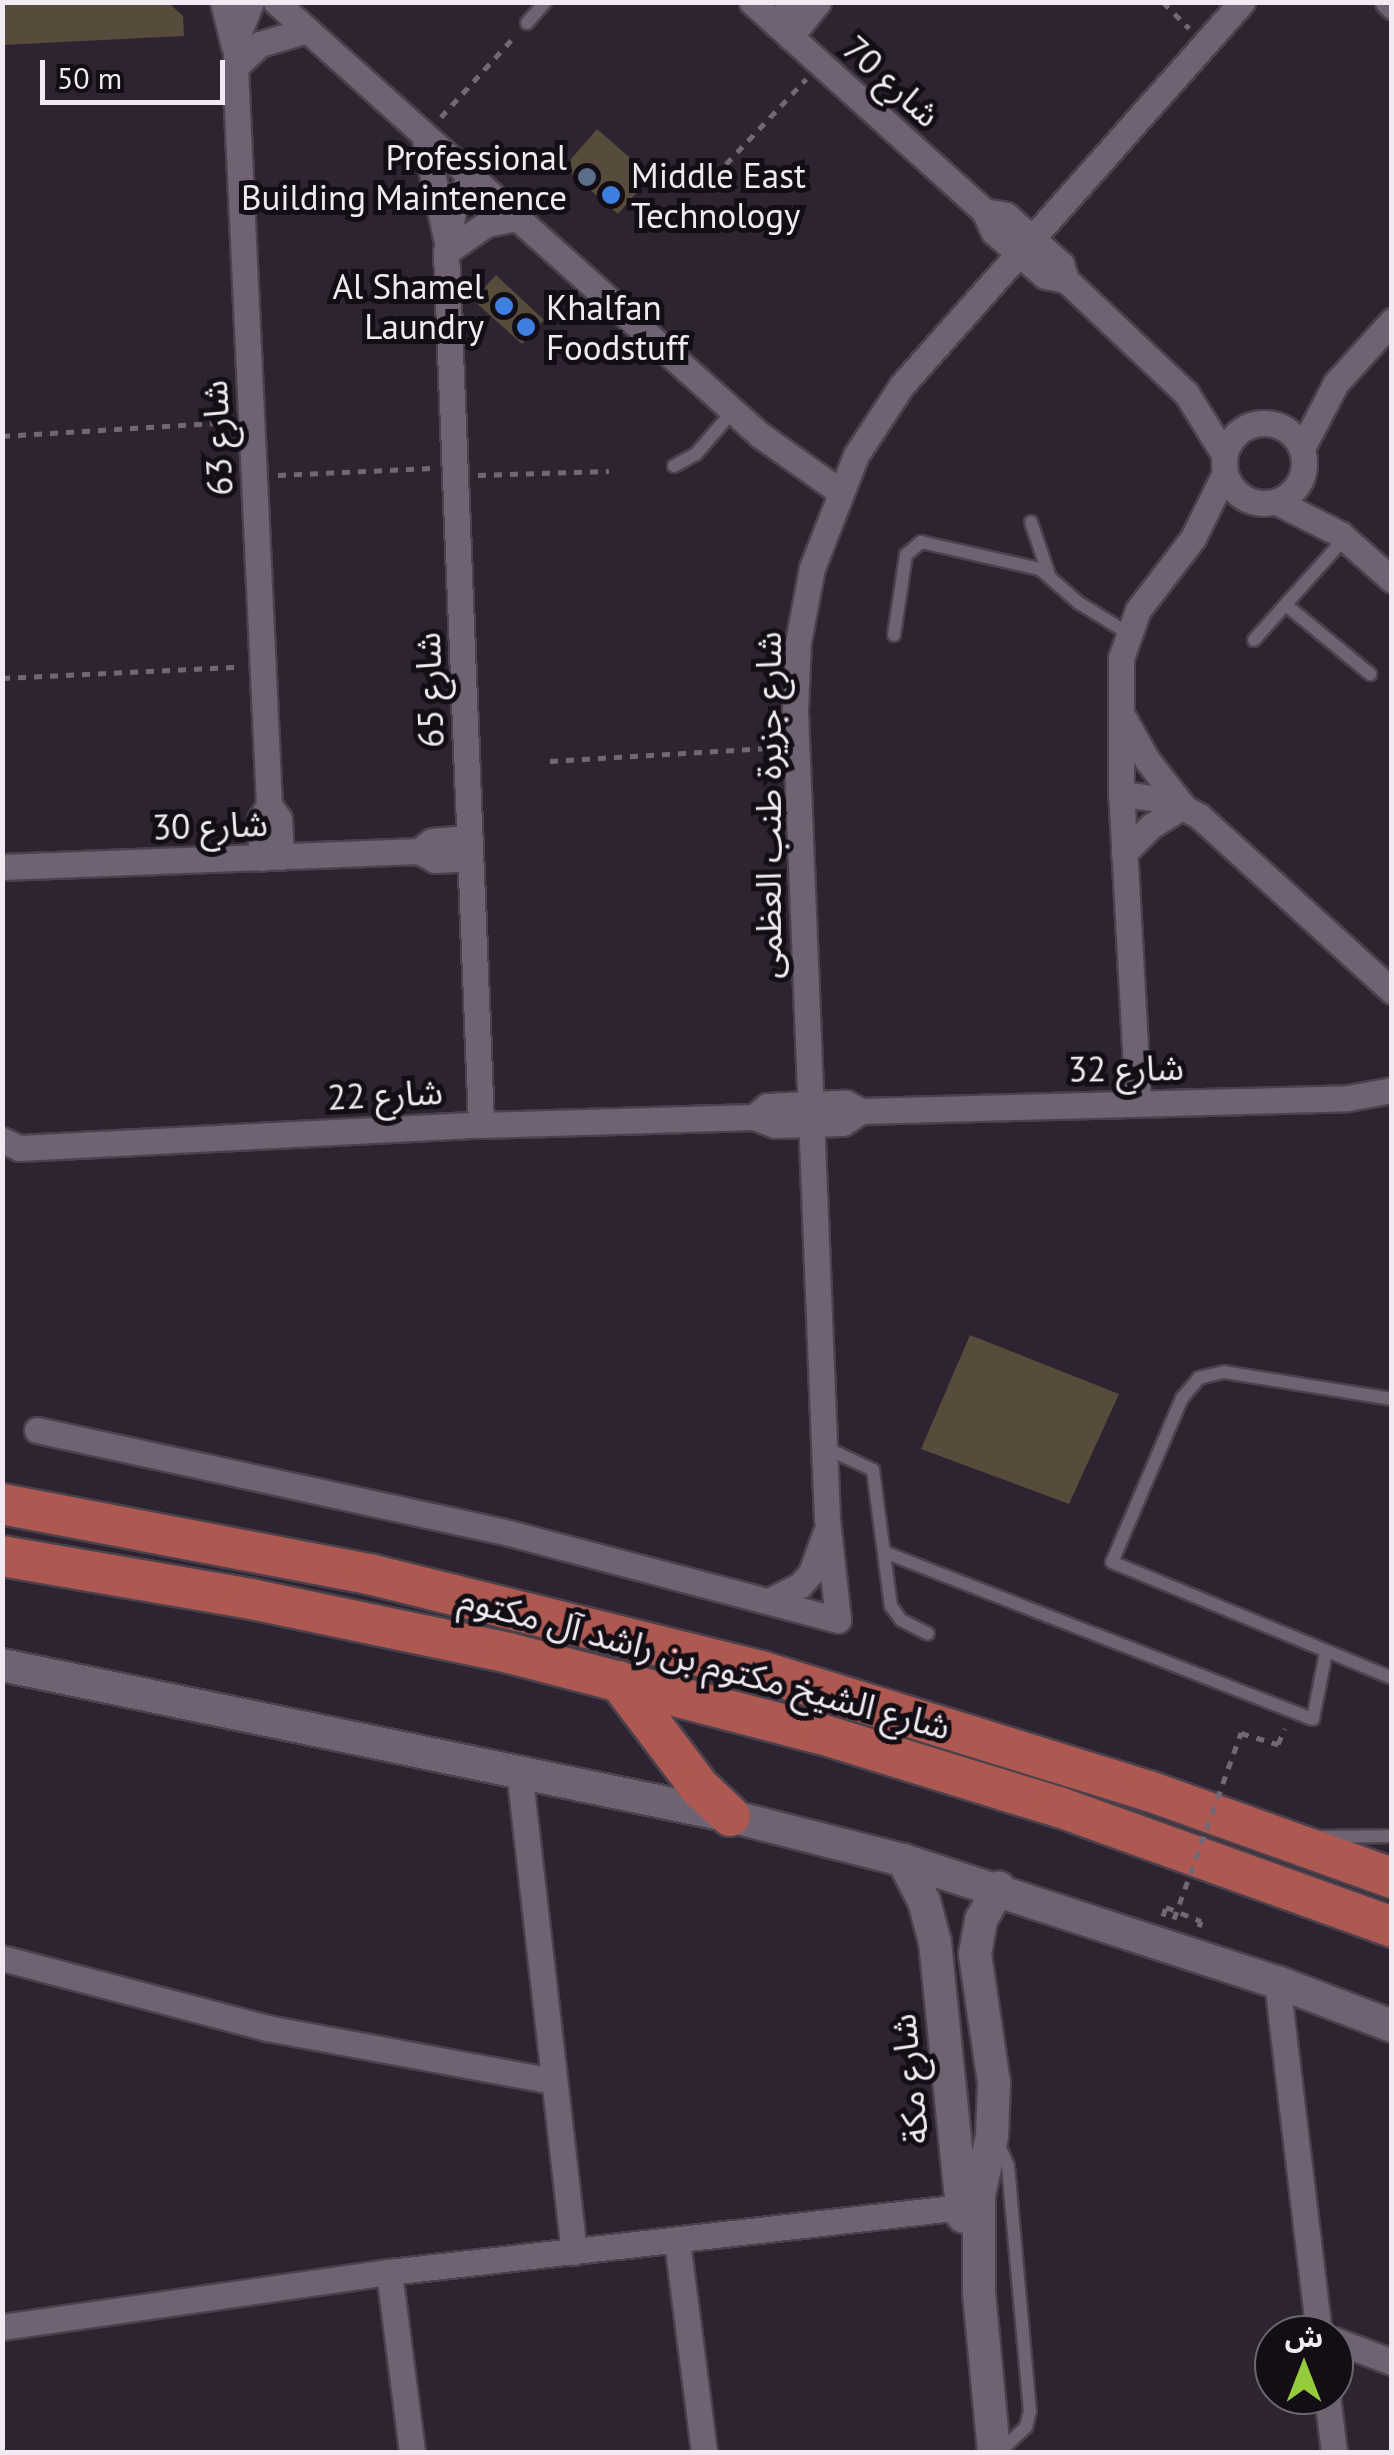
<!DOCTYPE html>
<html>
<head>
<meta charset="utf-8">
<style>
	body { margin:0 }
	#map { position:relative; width:1394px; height:2455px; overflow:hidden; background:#2e2331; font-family:"PT Sans","Noto Sans Arabic",sans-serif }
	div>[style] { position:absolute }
	.building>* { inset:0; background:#574b3b }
	.path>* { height:5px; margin-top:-2.5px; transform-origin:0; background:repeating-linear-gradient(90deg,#726874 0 8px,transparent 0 16px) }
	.roads { filter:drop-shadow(2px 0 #4b414d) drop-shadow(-2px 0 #4b414d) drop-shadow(0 2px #4b414d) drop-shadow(0 -2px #4b414d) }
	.service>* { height:12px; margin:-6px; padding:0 6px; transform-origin:6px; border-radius:6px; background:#6f6273 }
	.minor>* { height:25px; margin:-12.5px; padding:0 12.5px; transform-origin:12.5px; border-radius:12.5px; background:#6f6273 }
	.minor>.ring { margin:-12.5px; padding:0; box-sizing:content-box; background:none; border:25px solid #6f6273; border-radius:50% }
	.tertiary>* { height:32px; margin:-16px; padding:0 16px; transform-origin:16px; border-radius:16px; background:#6f6273 }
	.primary>* { height:40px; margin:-20px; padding:0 20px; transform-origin:20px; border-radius:20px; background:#ad5850 }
	.path-bridge>* { height:5px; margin-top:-2.5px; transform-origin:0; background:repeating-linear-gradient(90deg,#726874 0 8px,transparent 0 16px) }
	.dots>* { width:28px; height:28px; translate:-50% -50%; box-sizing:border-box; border:5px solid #130e15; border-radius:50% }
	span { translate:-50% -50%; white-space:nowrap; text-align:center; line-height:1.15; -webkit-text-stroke:10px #130e15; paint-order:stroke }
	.street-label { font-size:35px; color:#f1eaf3 }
	.poi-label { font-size:35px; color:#f1eaf3 }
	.right { translate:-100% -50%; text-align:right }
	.left { translate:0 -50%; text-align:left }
	.frame { position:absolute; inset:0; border:5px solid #f1eaf3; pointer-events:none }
	.north { position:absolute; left:1254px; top:2315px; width:100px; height:100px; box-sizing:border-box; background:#130e15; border:2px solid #6c666e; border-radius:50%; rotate:0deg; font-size:28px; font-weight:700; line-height:40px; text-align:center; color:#f1eaf3 }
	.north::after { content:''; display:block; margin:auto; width:35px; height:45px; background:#95cc3b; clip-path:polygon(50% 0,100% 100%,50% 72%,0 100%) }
	.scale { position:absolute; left:40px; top:60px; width:185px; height:45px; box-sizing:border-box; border:5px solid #f1eaf3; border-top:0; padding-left:12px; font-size:30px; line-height:35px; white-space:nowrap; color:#f1eaf3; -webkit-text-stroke:8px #130e15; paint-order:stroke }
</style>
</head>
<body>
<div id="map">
	<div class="building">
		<i style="clip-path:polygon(2px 2px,168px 2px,183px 16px,184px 36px,2px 45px)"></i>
		<i style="clip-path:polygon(597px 129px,651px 176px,618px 214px,564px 167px)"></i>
		<i style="clip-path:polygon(496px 275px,544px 320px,522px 344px,473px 300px)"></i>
		<i style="clip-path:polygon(970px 1335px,1119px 1394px,1069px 1504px,921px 1449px)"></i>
	</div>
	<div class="path">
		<i style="left:1163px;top:2px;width:37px;rotate:45deg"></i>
		<i style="left:441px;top:117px;width:110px;rotate:-47.6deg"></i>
		<i style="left:726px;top:164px;width:117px;rotate:-46.7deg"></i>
		<i style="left:2px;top:436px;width:226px;rotate:-3.5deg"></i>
		<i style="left:278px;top:475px;width:154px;rotate:-2.6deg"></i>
		<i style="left:478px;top:475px;width:131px;rotate:-1.7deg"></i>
		<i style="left:2px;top:678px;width:237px;rotate:-2.7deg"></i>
		<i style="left:550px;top:761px;width:222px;rotate:-3.4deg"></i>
		<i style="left:1241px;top:1733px;width:39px;rotate:17deg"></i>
		<i style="left:1278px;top:1744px;width:17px;rotate:-66deg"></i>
		<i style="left:1163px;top:1916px;width:9px;rotate:-72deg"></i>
		<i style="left:1166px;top:1907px;width:38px;rotate:22deg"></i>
		<i style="left:1201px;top:1921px;width:6px;rotate:108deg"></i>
	</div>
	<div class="roads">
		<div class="service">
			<i style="left:527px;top:23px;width:28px;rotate:-49deg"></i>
			<i style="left:674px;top:466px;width:25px;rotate:-29deg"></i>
			<i style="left:696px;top:454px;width:57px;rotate:-49.3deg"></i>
			<i style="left:1031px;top:522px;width:56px;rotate:71.2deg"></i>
			<i style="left:1286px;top:605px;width:109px;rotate:39.4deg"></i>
			<i style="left:894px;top:635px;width:81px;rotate:-81.5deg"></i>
			<i style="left:906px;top:555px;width:20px;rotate:-41deg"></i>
			<i style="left:921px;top:542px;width:122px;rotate:12.8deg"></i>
			<i style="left:1040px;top:569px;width:52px;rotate:41.1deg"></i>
			<i style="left:1079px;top:603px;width:57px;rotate:31.5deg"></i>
			<i style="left:1254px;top:640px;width:137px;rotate:-48.3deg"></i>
			<i style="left:1392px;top:1399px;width:170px;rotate:-170.9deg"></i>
			<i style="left:1224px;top:1372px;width:26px;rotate:167deg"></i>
			<i style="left:1199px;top:1378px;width:26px;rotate:130deg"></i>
			<i style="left:1182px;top:1398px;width:178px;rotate:113.1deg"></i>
			<i style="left:1112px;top:1562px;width:303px;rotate:22.5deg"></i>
			<i style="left:824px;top:1447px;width:54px;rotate:25.1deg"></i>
			<i style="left:873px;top:1470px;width:137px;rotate:82.5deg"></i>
			<i style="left:891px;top:1606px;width:17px;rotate:54deg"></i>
			<i style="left:901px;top:1620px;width:30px;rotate:27deg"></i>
			<i style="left:884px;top:1552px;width:460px;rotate:21.3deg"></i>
			<i style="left:1313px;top:1719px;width:68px;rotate:-79deg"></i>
			<i style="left:1319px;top:1837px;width:73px;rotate:-0.8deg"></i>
			<i style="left:997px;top:2141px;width:27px;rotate:66deg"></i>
			<i style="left:1008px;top:2166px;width:246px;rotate:84.9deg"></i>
			<i style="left:1030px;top:2411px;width:16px;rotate:104deg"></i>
			<i style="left:1026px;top:2427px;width:37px;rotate:137deg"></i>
		</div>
		<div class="minor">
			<i style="left:223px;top:2px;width:45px;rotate:76deg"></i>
			<i style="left:251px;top:2px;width:35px;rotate:112deg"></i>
			<i style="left:238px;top:34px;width:33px;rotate:95deg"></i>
			<i style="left:235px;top:67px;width:739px;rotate:87.36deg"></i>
			<i style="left:269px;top:805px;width:17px;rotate:121deg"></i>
			<i style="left:260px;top:820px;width:38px;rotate:88deg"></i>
			<i style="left:276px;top:2px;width:649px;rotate:41.82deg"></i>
			<i style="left:760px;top:435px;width:97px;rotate:35.3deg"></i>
			<i style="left:752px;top:2px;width:312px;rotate:42deg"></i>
			<i style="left:984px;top:211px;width:23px;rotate:65deg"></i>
			<i style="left:994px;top:232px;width:67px;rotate:40.8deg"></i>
			<i style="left:1045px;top:276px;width:21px;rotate:11deg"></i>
			<i style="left:1388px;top:2px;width:6px;rotate:45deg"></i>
			<i style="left:776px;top:24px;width:28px;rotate:-51deg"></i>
			<i style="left:790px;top:37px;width:45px;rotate:-51.3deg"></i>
			<i style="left:235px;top:67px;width:34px;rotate:-43deg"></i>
			<i style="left:260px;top:44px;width:49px;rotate:-16.6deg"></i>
			<i style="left:424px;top:135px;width:105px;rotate:77.9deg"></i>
			<i style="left:471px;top:176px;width:34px;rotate:120deg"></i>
			<i style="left:454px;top:206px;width:47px;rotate:99.9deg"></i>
			<i style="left:446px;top:252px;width:874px;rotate:87.7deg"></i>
			<i style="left:984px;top:211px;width:22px;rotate:10deg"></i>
			<i style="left:1006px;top:215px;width:74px;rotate:41.7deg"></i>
			<i style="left:1061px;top:264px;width:17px;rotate:73deg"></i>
			<i style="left:1066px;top:280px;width:165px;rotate:43.3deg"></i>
			<i style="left:1186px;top:393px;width:72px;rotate:58.1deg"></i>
			<i style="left:446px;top:252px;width:49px;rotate:-35deg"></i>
			<i style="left:486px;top:224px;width:33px;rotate:-11deg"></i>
			<i class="ring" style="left:1224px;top:423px;width:55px;height:55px"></i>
			<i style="left:1302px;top:448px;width:73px;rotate:-62.4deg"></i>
			<i style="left:1336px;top:383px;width:84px;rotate:-47.9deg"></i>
			<i style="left:1277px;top:502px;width:71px;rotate:26.9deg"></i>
			<i style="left:1340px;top:534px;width:69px;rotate:41.5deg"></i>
			<i style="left:1122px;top:715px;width:51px;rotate:60.9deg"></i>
			<i style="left:1147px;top:760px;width:58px;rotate:52deg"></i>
			<i style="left:1121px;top:794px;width:47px;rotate:7.3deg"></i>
			<i style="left:1168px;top:800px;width:35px;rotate:27deg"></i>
			<i style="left:1199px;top:816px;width:261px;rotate:42.2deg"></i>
			<i style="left:269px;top:805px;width:17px;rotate:54deg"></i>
			<i style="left:279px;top:819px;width:38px;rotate:87deg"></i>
			<i style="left:419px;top:851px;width:16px;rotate:-38deg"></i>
			<i style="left:432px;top:841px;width:38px;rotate:-5deg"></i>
			<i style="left:1124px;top:853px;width:38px;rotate:-45deg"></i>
			<i style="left:1151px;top:826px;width:38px;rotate:-32deg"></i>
			<i style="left:2px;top:867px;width:417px;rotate:-2.2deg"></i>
			<i style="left:419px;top:851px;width:18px;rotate:29deg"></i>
			<i style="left:435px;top:860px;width:35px;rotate:-3deg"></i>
			<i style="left:1138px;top:1103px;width:309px;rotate:-93.1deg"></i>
			<i style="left:1121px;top:794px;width:136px;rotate:-90deg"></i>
			<i style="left:1121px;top:658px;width:51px;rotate:-70.5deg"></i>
			<i style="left:1138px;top:610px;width:91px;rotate:-52.6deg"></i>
			<i style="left:1193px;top:538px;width:70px;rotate:-63.8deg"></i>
			<i style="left:754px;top:1117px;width:17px;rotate:-40deg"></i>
			<i style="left:767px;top:1106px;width:41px;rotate:-2.8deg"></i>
			<i style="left:808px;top:1104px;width:38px;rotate:-2deg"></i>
			<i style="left:846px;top:1103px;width:17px;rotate:28deg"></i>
			<i style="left:861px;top:1111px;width:487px;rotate:-1.5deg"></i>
			<i style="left:1348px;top:1098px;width:45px;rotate:-10.3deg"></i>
			<i style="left:2px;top:1140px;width:19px;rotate:25deg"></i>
			<i style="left:19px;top:1148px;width:463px;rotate:-2.9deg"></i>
			<i style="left:481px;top:1125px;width:273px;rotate:-1.7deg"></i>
			<i style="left:754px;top:1117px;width:22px;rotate:21deg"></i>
			<i style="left:775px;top:1125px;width:68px;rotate:-1.7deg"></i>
			<i style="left:843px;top:1123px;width:22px;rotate:-34deg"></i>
			<i style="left:37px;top:1430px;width:483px;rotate:12.3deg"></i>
			<i style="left:509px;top:1533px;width:340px;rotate:14.8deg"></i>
			<i style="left:838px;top:1620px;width:102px;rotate:-96.2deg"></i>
			<i style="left:827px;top:1519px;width:810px;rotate:-92.27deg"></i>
			<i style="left:795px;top:710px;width:68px;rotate:-87.5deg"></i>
			<i style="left:798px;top:642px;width:75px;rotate:-79.3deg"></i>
			<i style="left:812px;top:568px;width:121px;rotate:-68.7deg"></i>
			<i style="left:856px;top:455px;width:84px;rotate:-56.7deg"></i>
			<i style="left:902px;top:385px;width:512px;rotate:-48.4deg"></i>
			<i style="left:771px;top:1600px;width:33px;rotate:-27deg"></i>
			<i style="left:800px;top:1585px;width:16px;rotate:-47deg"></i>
			<i style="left:811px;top:1573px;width:41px;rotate:-70.3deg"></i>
			<i style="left:519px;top:1770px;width:485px;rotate:83.5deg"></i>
			<i style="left:2px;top:1958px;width:274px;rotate:14.8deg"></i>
			<i style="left:267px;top:2028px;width:292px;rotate:10.5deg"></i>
			<i style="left:1277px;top:1982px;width:355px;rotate:83.2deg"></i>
			<i style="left:677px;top:2241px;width:213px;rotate:82.7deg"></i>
			<i style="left:389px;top:2272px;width:181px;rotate:82.7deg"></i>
			<i style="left:2px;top:2327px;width:391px;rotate:-8.1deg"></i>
			<i style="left:389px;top:2272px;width:595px;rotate:-6.47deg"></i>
			<i style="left:1334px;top:2340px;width:62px;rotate:20.8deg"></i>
			<i style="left:1327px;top:2395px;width:57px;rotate:83deg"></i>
		</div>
		<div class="tertiary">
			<i style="left:2px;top:1665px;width:743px;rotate:11.72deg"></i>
			<i style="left:730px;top:1816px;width:179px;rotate:14.3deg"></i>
			<i style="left:903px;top:1860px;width:393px;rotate:18.1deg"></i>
			<i style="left:1277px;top:1982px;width:123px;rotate:20.9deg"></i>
			<i style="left:903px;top:1860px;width:46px;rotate:62.9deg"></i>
			<i style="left:924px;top:1901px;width:42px;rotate:75deg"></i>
			<i style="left:935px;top:1942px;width:276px;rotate:84.2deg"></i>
			<i style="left:994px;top:2452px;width:159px;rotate:-95.4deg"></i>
			<i style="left:979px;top:2294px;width:99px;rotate:-90deg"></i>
			<i style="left:979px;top:2195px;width:60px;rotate:-77.6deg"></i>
			<i style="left:992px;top:2136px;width:53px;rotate:-87.8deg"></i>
			<i style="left:994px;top:2083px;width:130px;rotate:-98.4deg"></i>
			<i style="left:975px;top:1954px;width:35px;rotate:-80deg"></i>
			<i style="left:981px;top:1920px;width:37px;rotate:-61deg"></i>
		</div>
		<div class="primary">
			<i style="left:2px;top:1504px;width:374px;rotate:10.8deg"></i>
			<i style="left:369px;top:1574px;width:404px;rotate:13.9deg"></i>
			<i style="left:761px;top:1671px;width:406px;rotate:17.2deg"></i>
			<i style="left:1149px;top:1791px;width:258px;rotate:19.7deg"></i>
			<i style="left:2px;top:1556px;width:253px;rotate:9.8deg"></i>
			<i style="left:251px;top:1599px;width:264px;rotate:11.8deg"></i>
			<i style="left:509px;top:1653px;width:322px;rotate:14.6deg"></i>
			<i style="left:821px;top:1734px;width:249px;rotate:17.1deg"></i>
			<i style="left:1059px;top:1807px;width:354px;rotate:19.8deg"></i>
			<i style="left:619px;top:1681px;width:134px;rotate:52.9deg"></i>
			<i style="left:700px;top:1788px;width:41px;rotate:43deg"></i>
		</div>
	</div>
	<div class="path-bridge">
		<i style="left:1174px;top:1919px;width:198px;rotate:-70.2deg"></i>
	</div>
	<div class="dots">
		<i style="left:587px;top:177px;background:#5c6f8a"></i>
		<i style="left:611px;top:195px;background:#3f7fe0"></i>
		<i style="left:504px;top:306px;background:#3f7fe0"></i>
		<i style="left:526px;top:327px;background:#3f7fe0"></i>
	</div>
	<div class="street-label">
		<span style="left:892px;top:81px;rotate:42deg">شارع 70</span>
		<span style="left:217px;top:438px;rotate:-93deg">شارع 63</span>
		<span style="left:429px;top:690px;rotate:-92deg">شارع 65</span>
		<span style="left:768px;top:805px;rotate:-90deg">شارع جزيرة طنب العظمى</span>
		<span style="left:210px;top:825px;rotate:-2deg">شارع 30</span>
		<span style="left:1126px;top:1068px;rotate:-1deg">شارع 32</span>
		<span style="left:385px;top:1094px;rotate:-3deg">شارع 22</span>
		<span style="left:705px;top:1662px;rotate:15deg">شارع الشيخ مكتوم بن راشد آل مكتوم</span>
		<span style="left:909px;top:2079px;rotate:-96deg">شارع مكة</span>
	</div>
	<div class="poi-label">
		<span class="right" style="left:567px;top:177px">Professional<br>Building Maintenence</span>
		<span class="left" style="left:631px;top:195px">Middle East<br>Technology</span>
		<span class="right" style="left:484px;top:306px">Al Shamel<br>Laundry</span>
		<span class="left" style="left:546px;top:327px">Khalfan<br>Foodstuff</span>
	</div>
	<div class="frame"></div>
	<div class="north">ش</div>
	<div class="scale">50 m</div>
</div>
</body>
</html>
